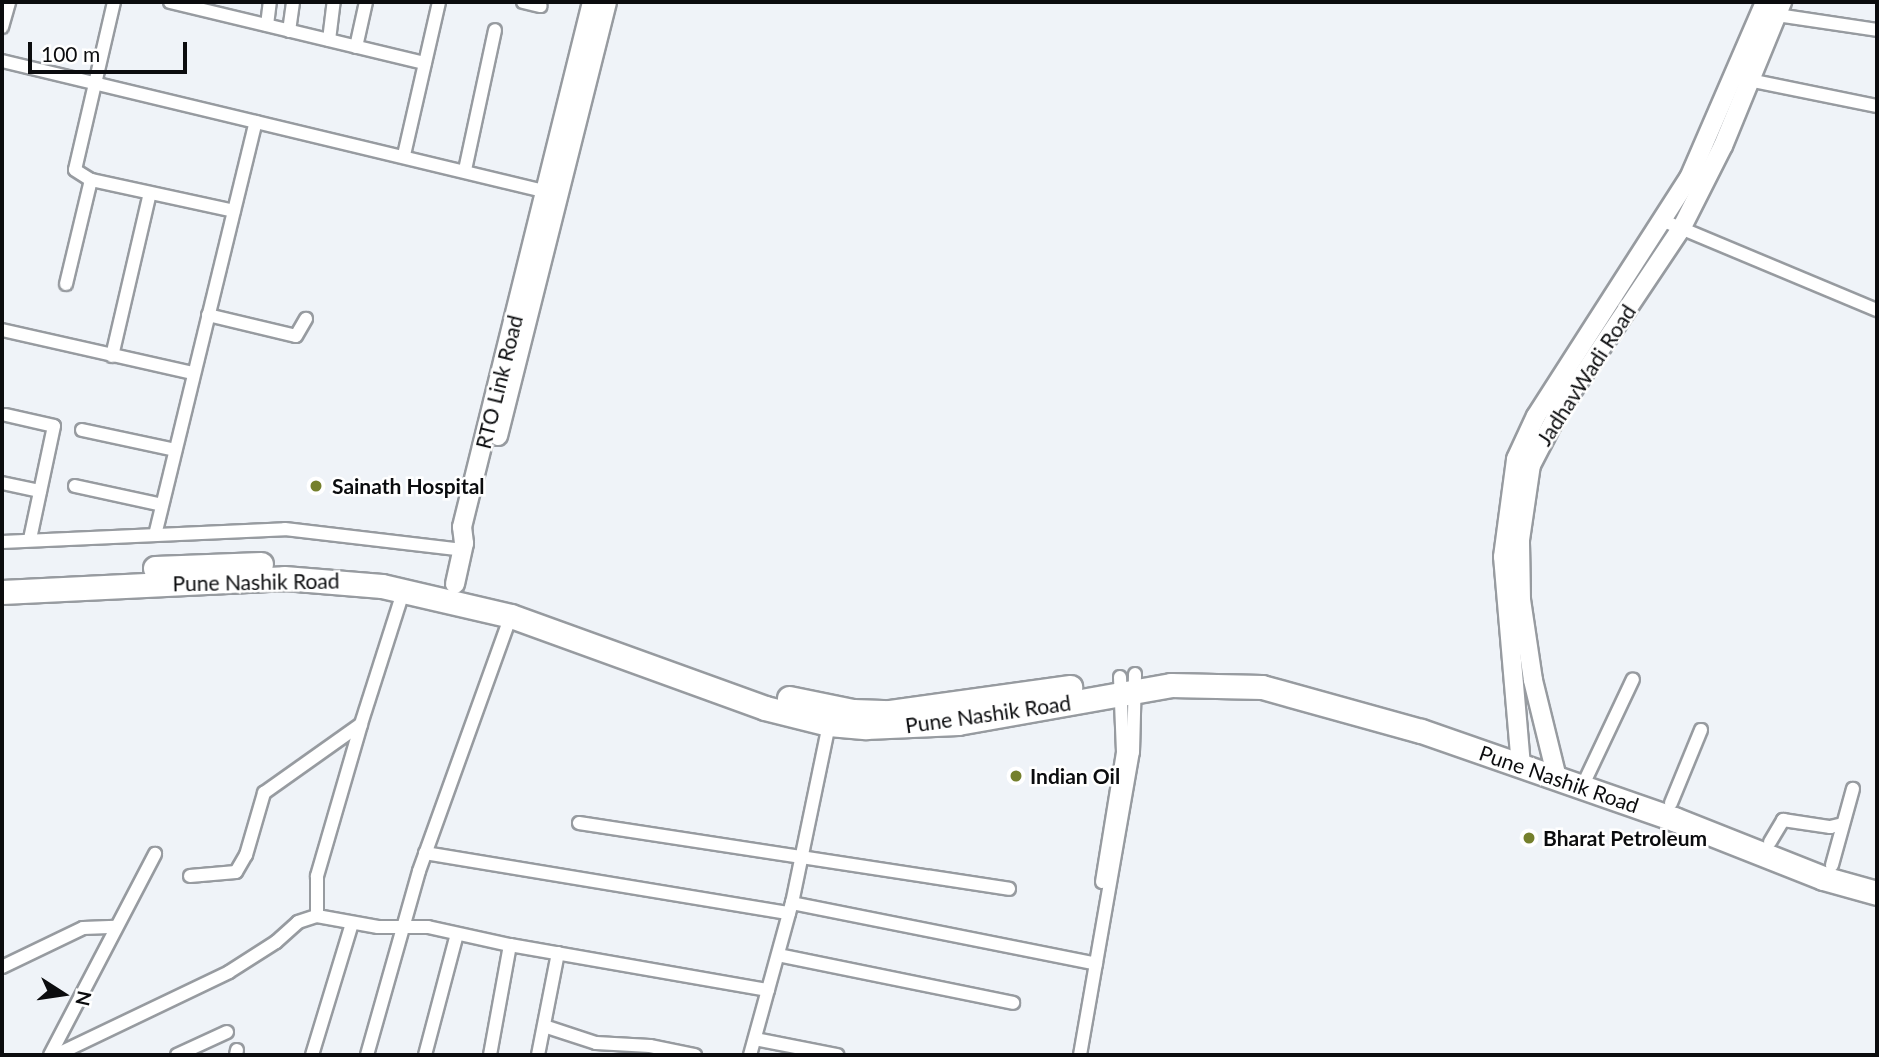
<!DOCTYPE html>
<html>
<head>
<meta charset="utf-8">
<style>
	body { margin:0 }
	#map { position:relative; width:1879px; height:1057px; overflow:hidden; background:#eff3f8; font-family:Lato,sans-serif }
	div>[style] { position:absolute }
	.roads { filter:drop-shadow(2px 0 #979ba0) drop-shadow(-2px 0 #979ba0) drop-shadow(0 2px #979ba0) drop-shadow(0 -2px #979ba0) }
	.street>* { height:12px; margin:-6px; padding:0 6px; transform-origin:6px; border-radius:6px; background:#fff }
	.secondary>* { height:18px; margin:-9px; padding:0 9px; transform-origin:9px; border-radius:9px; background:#fff }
	.highway>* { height:23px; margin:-11.5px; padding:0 11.5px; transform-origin:11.5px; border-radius:11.5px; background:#fff }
	.dots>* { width:19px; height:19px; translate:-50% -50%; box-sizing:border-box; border:4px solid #fff; border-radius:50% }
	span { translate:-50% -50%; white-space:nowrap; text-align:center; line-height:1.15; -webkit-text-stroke:5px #fff; paint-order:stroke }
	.street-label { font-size:21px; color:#0b0c0e }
	.poi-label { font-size:21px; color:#0b0c0e; font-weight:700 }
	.left { translate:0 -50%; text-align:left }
	.frame { position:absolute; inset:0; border:4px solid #0b0c0e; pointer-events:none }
	.north { position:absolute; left:28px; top:959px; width:70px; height:70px; -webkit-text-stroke:5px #fff; paint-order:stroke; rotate:102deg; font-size:19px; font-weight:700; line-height:28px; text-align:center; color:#0b0c0e }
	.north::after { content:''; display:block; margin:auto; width:24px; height:32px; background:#0b0c0e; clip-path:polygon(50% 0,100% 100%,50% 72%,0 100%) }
	.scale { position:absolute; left:28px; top:42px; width:159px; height:32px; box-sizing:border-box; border:4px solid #0b0c0e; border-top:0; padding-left:9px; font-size:21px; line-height:24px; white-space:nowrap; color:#0b0c0e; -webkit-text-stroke:5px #fff; paint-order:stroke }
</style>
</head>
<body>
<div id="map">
	<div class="roads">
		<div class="street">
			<i style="left:114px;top:2px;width:172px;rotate:103.1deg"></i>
			<i style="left:75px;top:170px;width:19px;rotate:32deg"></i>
			<i style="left:91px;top:180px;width:146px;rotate:12.2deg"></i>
			<i style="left:170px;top:2px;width:262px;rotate:13.5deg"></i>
			<i style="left:523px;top:2px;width:18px;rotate:13deg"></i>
			<i style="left:1777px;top:15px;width:101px;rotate:8.5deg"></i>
			<i style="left:267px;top:25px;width:23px;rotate:-83deg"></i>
			<i style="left:2px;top:27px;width:26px;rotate:-74deg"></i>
			<i style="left:289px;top:31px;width:29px;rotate:-82deg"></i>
			<i style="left:329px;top:40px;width:38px;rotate:-83deg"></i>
			<i style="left:356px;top:47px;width:46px;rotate:-77.5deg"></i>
			<i style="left:2px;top:61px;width:566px;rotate:13.5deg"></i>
			<i style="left:1744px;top:79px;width:136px;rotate:11.5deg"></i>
			<i style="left:404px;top:155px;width:157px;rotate:-77.1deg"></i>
			<i style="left:465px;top:170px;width:143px;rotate:-77.9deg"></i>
			<i style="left:1664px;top:221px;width:231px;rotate:22.7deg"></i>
			<i style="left:66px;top:284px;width:107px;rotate:-76.5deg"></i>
			<i style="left:208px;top:315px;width:90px;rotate:13.4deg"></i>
			<i style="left:296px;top:336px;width:20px;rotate:-60deg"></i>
			<i style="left:2px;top:330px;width:196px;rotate:12.7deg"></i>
			<i style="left:112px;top:356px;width:167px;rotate:-76.9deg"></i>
			<i style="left:6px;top:415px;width:49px;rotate:12.9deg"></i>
			<i style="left:54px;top:426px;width:116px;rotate:102deg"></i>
			<i style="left:82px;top:430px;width:95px;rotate:12.1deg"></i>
			<i style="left:2px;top:483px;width:39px;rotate:12deg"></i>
			<i style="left:75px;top:486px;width:89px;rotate:12.3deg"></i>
			<i style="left:156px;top:531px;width:421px;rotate:-76.3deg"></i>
			<i style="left:2px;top:542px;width:283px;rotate:-2.6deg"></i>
			<i style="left:285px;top:529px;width:179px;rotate:6.7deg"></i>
			<i style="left:1582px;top:787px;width:119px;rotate:-64.7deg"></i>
			<i style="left:1671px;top:803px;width:79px;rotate:-67.7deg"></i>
			<i style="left:579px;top:823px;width:435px;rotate:8.7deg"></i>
			<i style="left:1770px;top:842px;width:26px;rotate:-59deg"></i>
			<i style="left:1783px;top:820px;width:48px;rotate:8.5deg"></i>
			<i style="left:1830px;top:827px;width:13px;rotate:-13deg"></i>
			<i style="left:425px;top:853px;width:369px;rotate:9.4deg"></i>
			<i style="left:1832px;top:865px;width:79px;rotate:-74.6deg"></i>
			<i style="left:190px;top:876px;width:46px;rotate:-5deg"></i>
			<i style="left:236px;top:872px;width:20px;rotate:-60deg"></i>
			<i style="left:246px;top:855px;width:65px;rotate:-73.8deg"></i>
			<i style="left:264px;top:793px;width:119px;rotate:-35.4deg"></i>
			<i style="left:361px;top:724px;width:142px;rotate:-72.3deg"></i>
			<i style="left:1102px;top:882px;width:132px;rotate:-80.8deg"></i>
			<i style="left:1123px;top:752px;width:75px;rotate:-92.3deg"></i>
			<i style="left:792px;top:903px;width:310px;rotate:11.3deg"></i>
			<i style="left:317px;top:916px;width:40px;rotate:-90deg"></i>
			<i style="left:317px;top:876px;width:157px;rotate:-73.8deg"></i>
			<i style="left:510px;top:945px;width:262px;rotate:9.9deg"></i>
			<i style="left:778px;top:955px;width:240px;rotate:11.5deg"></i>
			<i style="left:2px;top:967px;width:90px;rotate:-25.7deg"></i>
			<i style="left:83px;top:928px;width:33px;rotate:-2deg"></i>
			<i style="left:544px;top:1026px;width:55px;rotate:18.1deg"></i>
			<i style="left:596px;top:1043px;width:54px;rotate:3.2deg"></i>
			<i style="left:650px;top:1046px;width:46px;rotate:11.3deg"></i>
			<i style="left:755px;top:1039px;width:84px;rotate:11deg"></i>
			<i style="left:50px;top:1055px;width:227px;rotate:-62.4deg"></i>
			<i style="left:56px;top:1055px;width:192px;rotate:-25.6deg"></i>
			<i style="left:229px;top:972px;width:56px;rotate:-32.6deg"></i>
			<i style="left:276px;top:942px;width:30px;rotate:-42deg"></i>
			<i style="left:298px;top:922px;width:20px;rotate:-18deg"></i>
			<i style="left:317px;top:916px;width:62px;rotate:10.2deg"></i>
			<i style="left:378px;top:927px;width:50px"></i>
			<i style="left:428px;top:927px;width:84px;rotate:12.4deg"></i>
			<i style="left:510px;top:945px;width:112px;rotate:100.3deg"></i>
			<i style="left:177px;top:1055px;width:55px;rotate:-24.7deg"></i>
			<i style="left:236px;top:1055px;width:5px;rotate:-79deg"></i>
			<i style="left:312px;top:1055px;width:138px;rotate:-73.1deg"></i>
			<i style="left:367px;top:1055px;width:191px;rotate:-74.2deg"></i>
			<i style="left:419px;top:871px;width:271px;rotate:-70.2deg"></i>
			<i style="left:425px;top:1055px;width:125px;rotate:-75.2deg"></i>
			<i style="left:538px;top:1055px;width:104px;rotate:-78.9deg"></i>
			<i style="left:750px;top:1055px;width:158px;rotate:-74.6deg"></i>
			<i style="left:792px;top:903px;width:183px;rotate:-78.3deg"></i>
			<i style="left:1080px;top:1055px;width:308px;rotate:-80.1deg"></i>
			<i style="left:1133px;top:752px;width:78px;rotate:-88.5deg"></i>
		</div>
		<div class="secondary">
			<i style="left:498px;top:436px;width:447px;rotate:-75.9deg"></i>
			<i style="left:455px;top:584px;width:42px;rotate:-77.6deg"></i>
			<i style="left:464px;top:543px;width:16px;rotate:-97deg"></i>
			<i style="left:462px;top:527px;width:541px;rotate:-76.09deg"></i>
			<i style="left:1521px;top:766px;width:210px;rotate:-94.9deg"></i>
			<i style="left:1503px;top:557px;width:99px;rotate:-82.4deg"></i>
			<i style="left:1516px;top:459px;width:47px;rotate:-65.1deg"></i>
			<i style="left:1536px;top:416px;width:283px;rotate:-57.3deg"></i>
			<i style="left:1689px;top:178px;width:192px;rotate:-66.6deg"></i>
			<i style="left:1557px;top:778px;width:101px;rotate:-103.8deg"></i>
			<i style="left:1533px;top:680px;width:81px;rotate:-98.5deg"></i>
			<i style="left:1521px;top:600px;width:60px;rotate:-91deg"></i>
			<i style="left:1520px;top:540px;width:76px;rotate:-81.7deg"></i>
			<i style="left:1531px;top:465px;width:61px;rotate:-62.6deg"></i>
			<i style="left:1559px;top:411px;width:221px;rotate:-56.2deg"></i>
			<i style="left:1682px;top:227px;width:91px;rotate:-63.2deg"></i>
			<i style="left:1723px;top:146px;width:156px;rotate:-67.7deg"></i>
		</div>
		<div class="highway">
			<i style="left:155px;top:568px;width:106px;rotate:-2.2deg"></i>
			<i style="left:2px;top:592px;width:282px;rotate:-2.8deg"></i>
			<i style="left:284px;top:578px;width:98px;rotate:4.7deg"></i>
			<i style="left:382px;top:586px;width:132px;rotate:13.1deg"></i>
			<i style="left:511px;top:616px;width:270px;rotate:19.9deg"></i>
			<i style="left:765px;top:708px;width:66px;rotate:14deg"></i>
			<i style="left:829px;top:724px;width:37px;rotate:5deg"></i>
			<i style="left:866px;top:727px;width:92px;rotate:-2.5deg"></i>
			<i style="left:958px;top:723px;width:216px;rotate:-10.1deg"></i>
			<i style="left:1171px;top:685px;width:91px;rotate:1.3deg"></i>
			<i style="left:1262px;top:687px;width:165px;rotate:15.5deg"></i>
			<i style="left:1421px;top:731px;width:268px;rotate:19.2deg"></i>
			<i style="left:1674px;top:819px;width:160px;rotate:21.6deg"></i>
			<i style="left:1823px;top:878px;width:56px;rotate:15.5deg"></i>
			<i style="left:789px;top:698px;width:65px;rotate:11.5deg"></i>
			<i style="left:853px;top:711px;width:37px;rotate:2deg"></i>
			<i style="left:890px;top:712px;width:182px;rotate:-7.9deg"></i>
		</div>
	</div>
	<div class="dots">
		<i style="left:316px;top:486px;background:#747f2c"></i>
		<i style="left:1016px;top:776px;background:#747f2c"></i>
		<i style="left:1529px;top:838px;background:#747f2c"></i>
	</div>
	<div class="street-label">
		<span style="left:1586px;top:375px;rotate:-57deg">JadhavWadi Road</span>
		<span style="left:499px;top:382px;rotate:-76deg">RTO Link Road</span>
		<span style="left:256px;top:582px;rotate:-1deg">Pune Nashik Road</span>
		<span style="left:988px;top:714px;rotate:-8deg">Pune Nashik Road</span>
		<span style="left:1559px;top:779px;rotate:19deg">Pune Nashik Road</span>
	</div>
	<div class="poi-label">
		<span class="left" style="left:332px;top:486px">Sainath Hospital</span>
		<span class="left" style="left:1030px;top:776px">Indian Oil</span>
		<span class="left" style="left:1543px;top:838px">Bharat Petroleum</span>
	</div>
	<div class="frame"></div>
	<div class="north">N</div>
	<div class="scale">100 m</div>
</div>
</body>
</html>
